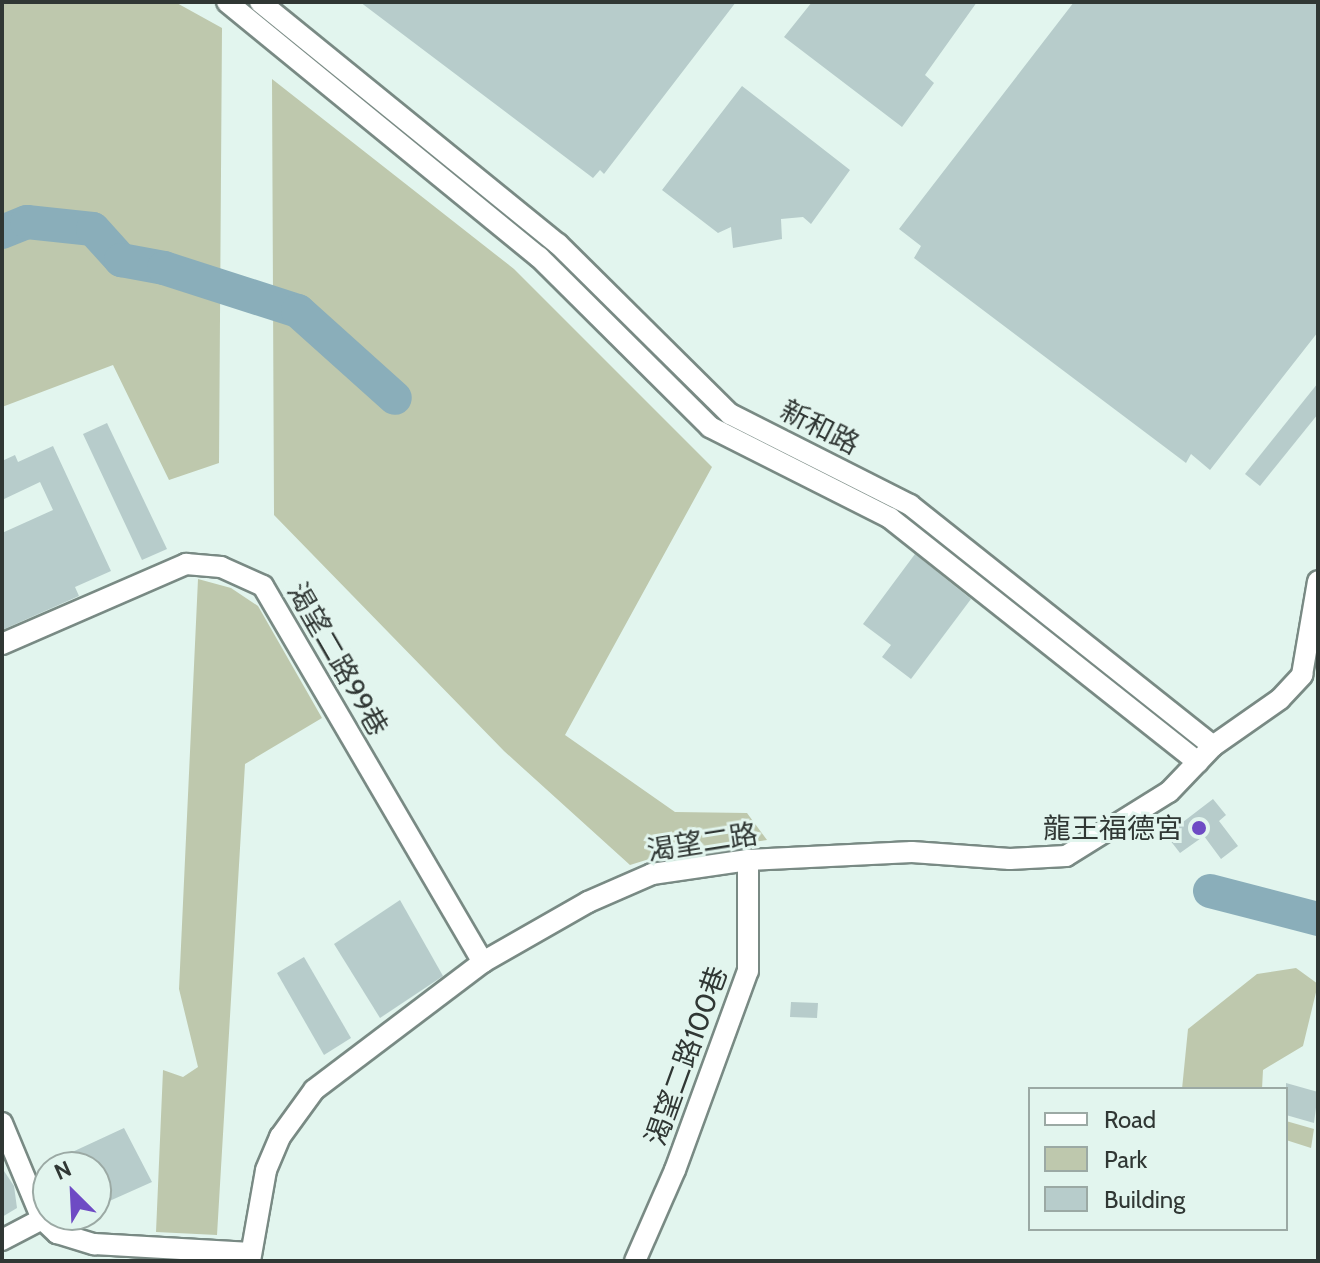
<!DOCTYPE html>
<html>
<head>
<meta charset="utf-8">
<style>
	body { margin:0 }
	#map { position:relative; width:1320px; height:1263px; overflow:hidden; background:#e2f5ee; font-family:Cabin,"Noto Sans TC",sans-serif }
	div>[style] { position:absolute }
	.green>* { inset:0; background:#bec8ad }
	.river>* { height:34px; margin:-17px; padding:0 17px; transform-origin:17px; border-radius:17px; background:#8aaeba }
	.building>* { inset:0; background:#b7cccb }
	.roads { filter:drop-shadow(2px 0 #798a84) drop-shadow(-2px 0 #798a84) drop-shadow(0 2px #798a84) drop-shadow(0 -2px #798a84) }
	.street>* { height:20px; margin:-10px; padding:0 10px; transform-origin:10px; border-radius:10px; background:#fff }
	.dots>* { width:22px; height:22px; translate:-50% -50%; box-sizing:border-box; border:4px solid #e2f5ee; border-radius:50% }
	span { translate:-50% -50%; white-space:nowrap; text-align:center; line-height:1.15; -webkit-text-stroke:6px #e2f5ee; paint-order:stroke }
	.street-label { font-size:28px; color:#303734 }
	.poi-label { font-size:28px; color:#303734 }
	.right { translate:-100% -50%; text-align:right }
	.frame { position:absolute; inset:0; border:4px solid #303734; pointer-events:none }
	.legend { position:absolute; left:1028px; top:1087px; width:260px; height:144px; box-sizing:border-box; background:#e2f5ee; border:2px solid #9ba9a4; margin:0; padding:10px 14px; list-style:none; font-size:24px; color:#303734 }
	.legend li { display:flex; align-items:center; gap:16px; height:40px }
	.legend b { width:40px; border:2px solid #9ba9a4 }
	.north { position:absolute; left:32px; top:1151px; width:80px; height:80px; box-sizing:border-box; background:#e2f5ee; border:2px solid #9ba9a4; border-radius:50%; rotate:336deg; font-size:22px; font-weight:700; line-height:32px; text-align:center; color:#303734 }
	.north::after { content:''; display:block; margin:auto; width:28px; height:36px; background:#6e4bc4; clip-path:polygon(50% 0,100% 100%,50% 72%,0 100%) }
</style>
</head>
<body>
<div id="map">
	<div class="green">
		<i style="clip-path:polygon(2px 2px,175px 2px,222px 28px,219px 463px,169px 480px,113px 365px,2px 407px)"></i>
		<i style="clip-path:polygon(272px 79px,514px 269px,712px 467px,565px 735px,675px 812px,747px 813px,767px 840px,662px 855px,630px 865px,504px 751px,274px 515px)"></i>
		<i style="clip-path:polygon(198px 579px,231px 588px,258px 606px,322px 718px,245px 764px,217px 1235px,156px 1232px,163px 1070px,183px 1077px,198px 1067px,179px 989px)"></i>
		<i style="clip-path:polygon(1296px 968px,1318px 984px,1303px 1046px,1263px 1070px,1262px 1089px,1182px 1089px,1188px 1029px,1257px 974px)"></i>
		<i style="clip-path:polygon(1286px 1121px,1314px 1129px,1311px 1148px,1286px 1140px)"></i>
	</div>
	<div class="river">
		<i style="left:2px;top:232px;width:27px;rotate:-22deg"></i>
		<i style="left:27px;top:222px;width:66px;rotate:6.1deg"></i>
		<i style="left:93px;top:229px;width:42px;rotate:47.9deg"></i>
		<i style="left:121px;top:260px;width:44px;rotate:10.5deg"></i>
		<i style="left:164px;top:268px;width:141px;rotate:17.8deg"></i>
		<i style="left:298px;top:311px;width:130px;rotate:41.9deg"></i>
		<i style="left:1210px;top:891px;width:112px;rotate:14.5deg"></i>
	</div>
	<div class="building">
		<i style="clip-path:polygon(360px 2px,736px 2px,604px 174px,600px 170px,593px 178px)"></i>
		<i style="clip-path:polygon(812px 2px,977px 2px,925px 75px,934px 83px,902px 127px,784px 37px)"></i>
		<i style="clip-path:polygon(1074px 2px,1318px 2px,1318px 332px,1210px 470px,1191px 454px,1186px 463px,914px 258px,921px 246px,899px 229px)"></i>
		<i style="clip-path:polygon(742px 86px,850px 170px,811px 224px,803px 217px,781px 219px,782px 239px,733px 248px,731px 227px,718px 233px,662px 190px)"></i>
		<i style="clip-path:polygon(1318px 383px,1318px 414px,1260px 486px,1245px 474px)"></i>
		<i style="clip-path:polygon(107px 423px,167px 549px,142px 560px,83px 434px)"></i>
		<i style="clip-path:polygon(53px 446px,111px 571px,75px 587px,79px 596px,2px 630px,2px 533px,53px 510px,40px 482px,2px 500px,2px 461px,15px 455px,18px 462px)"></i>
		<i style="clip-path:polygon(915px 554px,971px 599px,911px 679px,882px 657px,891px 645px,863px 624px)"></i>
		<i style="clip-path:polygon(1213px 799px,1226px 815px,1219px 821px,1238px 846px,1221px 859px,1204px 836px,1180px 853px,1166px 835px)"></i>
		<i style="clip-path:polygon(400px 900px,443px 976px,380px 1018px,334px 944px)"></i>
		<i style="clip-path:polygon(304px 957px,351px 1038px,324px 1055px,277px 973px)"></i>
		<i style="clip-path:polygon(791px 1002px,818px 1003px,817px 1018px,790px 1017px)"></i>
		<i style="clip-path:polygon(1286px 1083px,1318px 1092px,1314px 1123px,1286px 1115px)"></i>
		<i style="clip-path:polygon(124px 1128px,152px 1182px,96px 1207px,96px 1167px,40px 1167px)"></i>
		<i style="clip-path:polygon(2px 1168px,14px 1186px,17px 1208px,2px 1217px)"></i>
	</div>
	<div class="roads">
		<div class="street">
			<i style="left:227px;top:2px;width:403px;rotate:39.3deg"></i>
			<i style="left:539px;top:257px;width:241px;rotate:44.8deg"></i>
			<i style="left:710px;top:427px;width:202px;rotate:26.8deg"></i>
			<i style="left:890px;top:518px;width:393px;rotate:38.4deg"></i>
			<i style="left:260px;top:2px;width:384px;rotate:39.1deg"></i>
			<i style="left:558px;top:244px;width:242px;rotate:44.7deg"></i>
			<i style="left:730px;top:414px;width:202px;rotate:26.8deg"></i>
			<i style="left:910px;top:505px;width:387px;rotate:38.5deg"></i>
			<i style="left:2px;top:644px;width:201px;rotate:-23.5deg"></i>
			<i style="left:186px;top:564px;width:35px;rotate:5deg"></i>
			<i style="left:221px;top:567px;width:46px;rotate:24.3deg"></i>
			<i style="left:263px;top:586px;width:436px;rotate:59.7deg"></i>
			<i style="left:2px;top:1123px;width:104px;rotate:67.4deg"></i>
			<i style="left:42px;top:1219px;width:21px;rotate:43deg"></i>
			<i style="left:57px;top:1233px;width:39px;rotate:17deg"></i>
			<i style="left:94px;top:1244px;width:157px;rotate:3.3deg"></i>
			<i style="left:2px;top:1240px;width:45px;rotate:-27.7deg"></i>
			<i style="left:250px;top:1261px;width:92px;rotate:-80deg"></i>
			<i style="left:266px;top:1170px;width:36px;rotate:-67deg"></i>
			<i style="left:280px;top:1137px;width:58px;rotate:-54.1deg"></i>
			<i style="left:314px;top:1090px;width:212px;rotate:-37.1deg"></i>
			<i style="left:483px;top:962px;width:121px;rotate:-29.7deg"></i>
			<i style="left:588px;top:902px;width:70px;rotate:-23.6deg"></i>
			<i style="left:652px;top:874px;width:97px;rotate:-8.3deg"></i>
			<i style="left:748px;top:860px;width:164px;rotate:-2.8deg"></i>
			<i style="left:912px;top:852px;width:98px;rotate:4.1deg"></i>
			<i style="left:1010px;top:859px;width:56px;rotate:-3.1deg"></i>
			<i style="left:1066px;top:856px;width:121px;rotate:-31.9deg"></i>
			<i style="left:1169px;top:792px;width:64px;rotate:-46.3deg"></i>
			<i style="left:1213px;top:746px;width:82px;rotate:-35deg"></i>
			<i style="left:1280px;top:699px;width:33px;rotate:-47deg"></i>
			<i style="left:1302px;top:675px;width:95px;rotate:-80.3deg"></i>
			<i style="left:635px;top:1261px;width:99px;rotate:-66.3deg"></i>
			<i style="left:675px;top:1170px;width:212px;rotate:-69.9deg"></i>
			<i style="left:748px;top:971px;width:111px;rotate:-90deg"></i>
		</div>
	</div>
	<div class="dots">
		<i style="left:1199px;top:828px;background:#6e4bc4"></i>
	</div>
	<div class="street-label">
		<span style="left:820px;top:427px;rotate:27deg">新和路</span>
		<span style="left:338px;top:659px;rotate:60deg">渴望二路99巷</span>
		<span style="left:702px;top:842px;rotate:-9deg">渴望二路</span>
		<span style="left:686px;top:1056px;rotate:-70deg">渴望二路100巷</span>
	</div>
	<div class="poi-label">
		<span class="right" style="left:1183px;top:828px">龍王福德宮</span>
	</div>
	<div class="frame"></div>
	<ul class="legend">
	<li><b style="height:10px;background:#fff"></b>Road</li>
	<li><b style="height:22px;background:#bec8ad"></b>Park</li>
	<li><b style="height:22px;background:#b7cccb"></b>Building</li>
	</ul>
	<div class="north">N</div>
</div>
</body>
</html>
